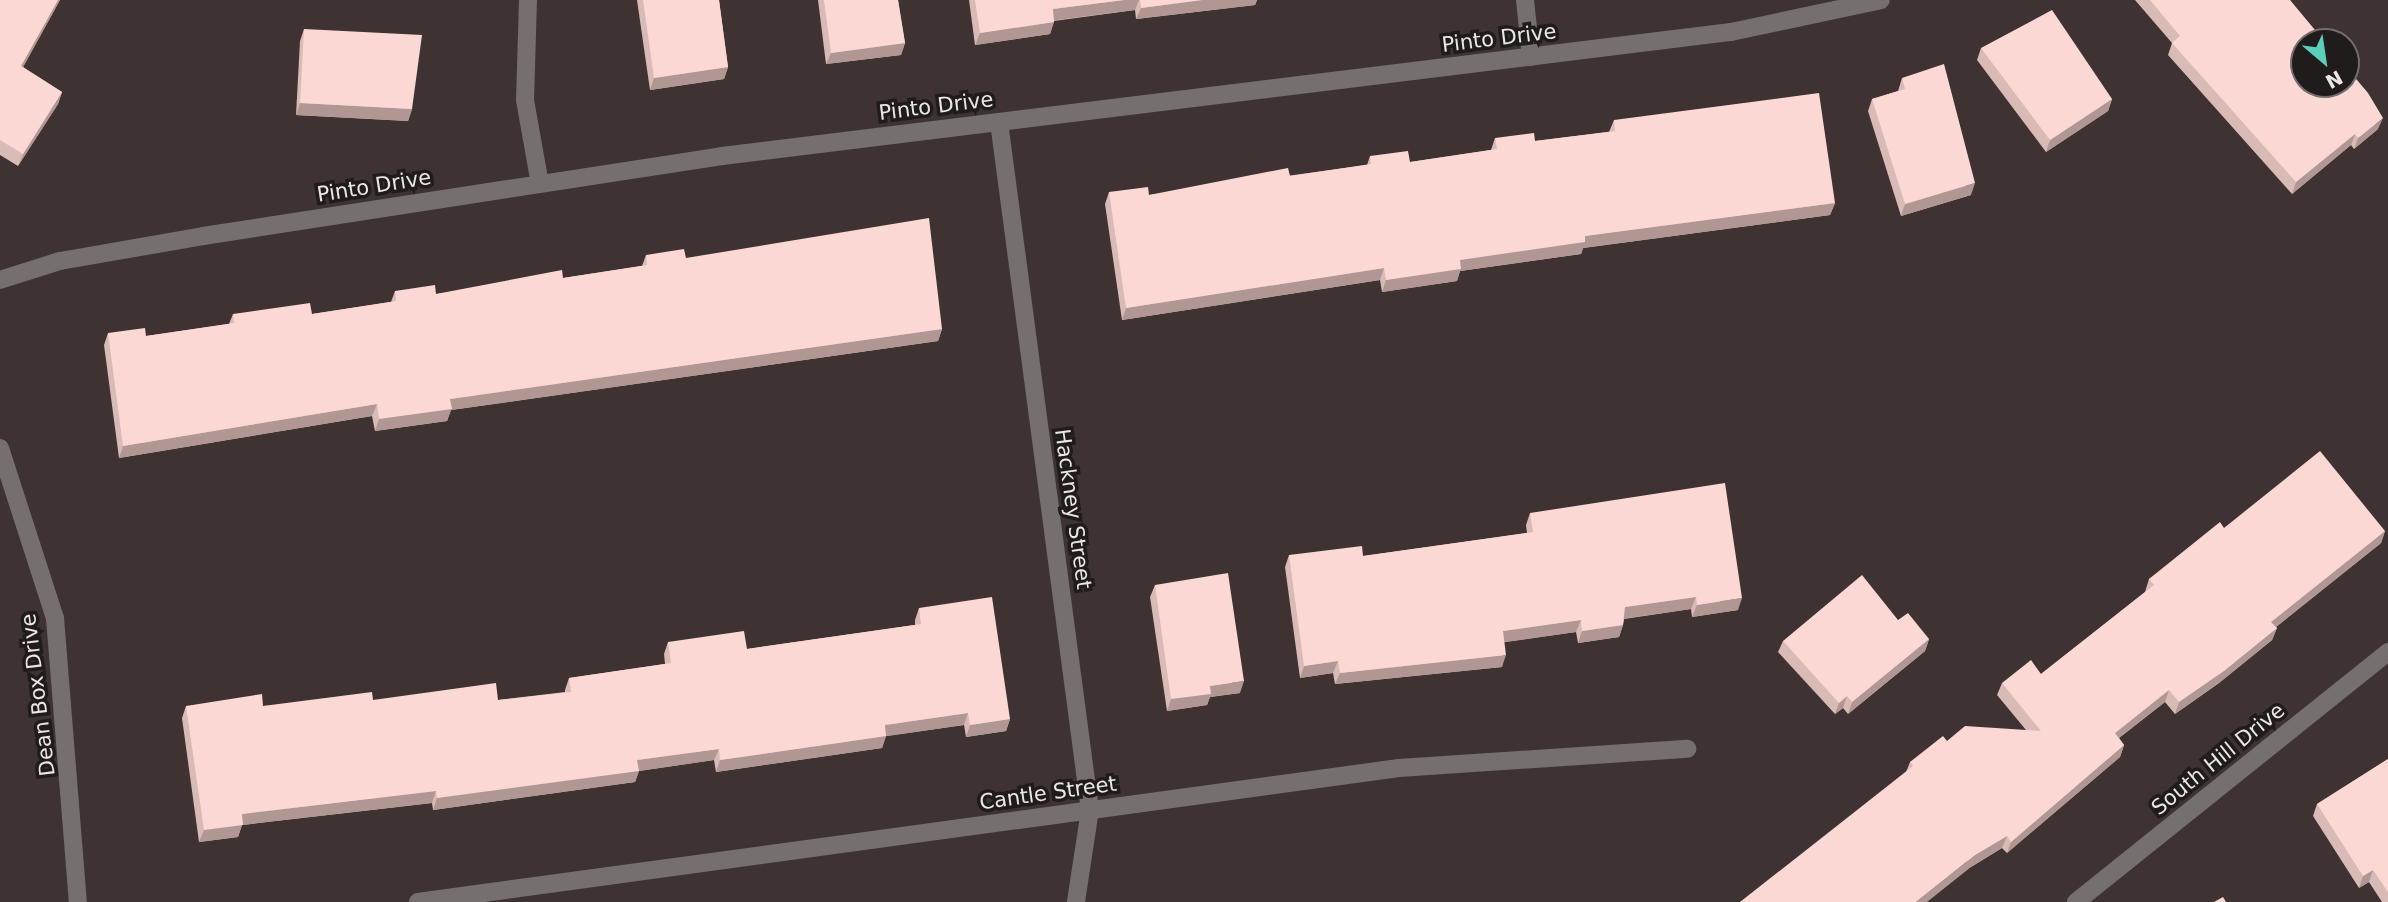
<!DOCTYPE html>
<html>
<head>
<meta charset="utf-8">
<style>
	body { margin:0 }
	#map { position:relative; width:2388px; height:902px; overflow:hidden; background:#3e3332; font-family:"DejaVu Sans",sans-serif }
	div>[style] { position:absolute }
	.minor>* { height:18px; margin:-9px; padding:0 9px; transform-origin:9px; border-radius:9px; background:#756f6f }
	.wall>* { inset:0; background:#d8bab6 }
	.shaded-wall>* { inset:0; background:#b09794 }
	.building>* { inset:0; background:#fbd8d4 }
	span { translate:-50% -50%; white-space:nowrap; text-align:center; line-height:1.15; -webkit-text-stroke:7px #211c1c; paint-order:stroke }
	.street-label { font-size:21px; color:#eee6e6 }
	.north { position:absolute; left:2290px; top:28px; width:70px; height:70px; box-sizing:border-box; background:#211c1c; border:2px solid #736d6d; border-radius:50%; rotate:151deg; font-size:19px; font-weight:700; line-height:28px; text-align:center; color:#eee6e6 }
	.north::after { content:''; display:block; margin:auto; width:24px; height:32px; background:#5cceba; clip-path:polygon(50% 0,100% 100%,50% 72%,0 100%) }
</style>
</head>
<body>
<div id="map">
	<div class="minor">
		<i style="left:528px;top:0;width:100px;rotate:91.7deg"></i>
		<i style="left:525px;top:100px;width:85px;rotate:79.9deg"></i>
		<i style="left:1525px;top:0;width:57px;rotate:84deg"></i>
		<i style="left:999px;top:122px;width:694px;rotate:82.47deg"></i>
		<i style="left:1090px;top:810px;width:93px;rotate:98.7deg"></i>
		<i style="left:0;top:280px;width:63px;rotate:-17.6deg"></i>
		<i style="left:60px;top:261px;width:145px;rotate:-9.9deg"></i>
		<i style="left:203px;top:236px;width:525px;rotate:-8.76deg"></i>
		<i style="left:722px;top:156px;width:1017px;rotate:-7.01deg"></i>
		<i style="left:1731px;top:32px;width:153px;rotate:-12deg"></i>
		<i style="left:0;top:448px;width:179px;rotate:72.1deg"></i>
		<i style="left:55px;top:618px;width:285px;rotate:85.4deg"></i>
		<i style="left:418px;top:902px;width:990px;rotate:-7.78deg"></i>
		<i style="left:1399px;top:768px;width:289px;rotate:-3.8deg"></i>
		<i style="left:2076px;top:902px;width:400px;rotate:-38.7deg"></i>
	</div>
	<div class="wall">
		<i style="clip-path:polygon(0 0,60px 0,23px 67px,62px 92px,58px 104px,18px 166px,0 155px)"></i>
		<i style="clip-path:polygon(637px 0,719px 0,728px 67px,724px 79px,650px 90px)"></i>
		<i style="clip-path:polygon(818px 0,898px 0,905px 43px,901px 55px,826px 64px)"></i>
		<i style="clip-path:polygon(969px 0,1257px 0,1255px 5px,1136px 19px,1135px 10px,1054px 21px,1050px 34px,975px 45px)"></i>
		<i style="clip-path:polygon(2135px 0,2290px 0,2378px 129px,2354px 149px,2351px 145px,2292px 194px,2168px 55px,2172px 43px)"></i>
		<i style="clip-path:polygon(304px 29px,412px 109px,408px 121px,296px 115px,300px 41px)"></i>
		<i style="clip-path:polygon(1981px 48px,2112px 99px,2108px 111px,2046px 152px,1977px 60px)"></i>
		<i style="clip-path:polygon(1902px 78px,1971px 195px,1901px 216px,1868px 111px,1872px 99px,1898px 91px)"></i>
		<i style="clip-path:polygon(1614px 120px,1835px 203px,1830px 215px,1583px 248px,1581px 254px,1460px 271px,1457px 281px,1382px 292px,1380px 280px,1122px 320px,1105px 204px,1109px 192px,1149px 195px,1367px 165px,1370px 156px,1410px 162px,1491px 150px,1495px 138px,1535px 141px,1609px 132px)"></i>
		<i style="clip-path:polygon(646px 255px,686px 258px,942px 329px,938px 341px,451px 410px,447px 421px,375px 431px,372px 416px,119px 458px,104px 345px,108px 333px,146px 336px,229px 324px,233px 314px,312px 314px,391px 302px,395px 291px,436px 294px,563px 278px,642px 266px)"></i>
		<i style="clip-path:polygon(1530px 513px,1738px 610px,1692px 617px,1691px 609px,1624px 619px,1623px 625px,1619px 637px,1578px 643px,1576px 632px,1504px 642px,1502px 667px,1335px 684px,1333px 673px,1300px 678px,1285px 567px,1289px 555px,1363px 556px,1527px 533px,1526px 525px)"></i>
		<i style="clip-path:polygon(2224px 528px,2385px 531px,2381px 543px,2276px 627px,2277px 628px,2272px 640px,2219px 683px,2175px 714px,2165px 702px,2119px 738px,2124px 745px,2120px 757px,2007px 853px,2002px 848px,1971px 867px,1906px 772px,1910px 762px,1947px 741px,2026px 730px,1997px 695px,2002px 683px,2041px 674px,2145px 592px,2149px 579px)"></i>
		<i style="clip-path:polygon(1155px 585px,1240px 693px,1210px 697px,1207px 705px,1167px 711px,1150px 597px)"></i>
		<i style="clip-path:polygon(919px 608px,1010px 719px,1006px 731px,966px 737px,964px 725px,886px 736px,882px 748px,716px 772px,714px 760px,639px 771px,635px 782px,433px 810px,432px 803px,242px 825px,238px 837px,199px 842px,182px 718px,186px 706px,263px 706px,373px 700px,498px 700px,565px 692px,565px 690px,569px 678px,665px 664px,664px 654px,668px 642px,747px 649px,915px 625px,915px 620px)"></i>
		<i style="clip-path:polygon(1898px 620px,1929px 639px,1925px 651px,1848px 714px,1843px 708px,1835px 714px,1778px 652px,1783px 641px)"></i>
		<i style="clip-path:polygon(2388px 759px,2388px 902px,2382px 902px,2369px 882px,2359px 888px,2313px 816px,2317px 804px)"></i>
	</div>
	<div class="shaded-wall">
		<i style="clip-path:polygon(58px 0,60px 0,17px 78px,21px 66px)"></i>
		<i style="clip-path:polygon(1124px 0,1139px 0,1135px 10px,1048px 21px,1053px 9px)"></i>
		<i style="clip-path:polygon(1202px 0,1257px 0,1255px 5px,1136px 19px,1141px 8px)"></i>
		<i style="clip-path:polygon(1054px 22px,1050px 34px,975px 45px,980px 33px)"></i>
		<i style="clip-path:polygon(905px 43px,901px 55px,826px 64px,831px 53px)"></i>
		<i style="clip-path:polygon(728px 67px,724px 79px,650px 90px,654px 78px)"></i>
		<i style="clip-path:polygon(62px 92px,58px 104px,18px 166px,23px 154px)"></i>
		<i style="clip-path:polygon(2112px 99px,2108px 111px,2046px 152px,2050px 140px)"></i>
		<i style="clip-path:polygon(300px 103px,412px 109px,408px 121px,296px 115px)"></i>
		<i style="clip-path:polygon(2383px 118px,2378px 129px,2354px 149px,2358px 138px)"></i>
		<i style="clip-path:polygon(2355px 134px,2351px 145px,2292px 194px,2296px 182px)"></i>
		<i style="clip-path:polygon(1975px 183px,1971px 195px,1901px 216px,1905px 204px)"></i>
		<i style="clip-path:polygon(1835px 203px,1830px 215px,1583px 248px,1581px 254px,1460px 271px,1457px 281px,1382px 292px,1386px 280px,1460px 260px,1585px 236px)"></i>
		<i style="clip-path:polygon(1384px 268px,1380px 280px,1122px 320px,1126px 308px)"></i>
		<i style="clip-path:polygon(942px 329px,938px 341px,451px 410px,447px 421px,375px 431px,379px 419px,450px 399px)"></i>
		<i style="clip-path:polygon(377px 404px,372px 416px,119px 458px,123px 446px)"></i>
		<i style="clip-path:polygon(2385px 531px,2381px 543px,2267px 634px,2271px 622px)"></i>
		<i style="clip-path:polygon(1696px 597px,1691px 609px,1621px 619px,1625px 607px)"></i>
		<i style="clip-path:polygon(1742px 598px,1738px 610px,1692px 617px,1697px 605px)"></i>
		<i style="clip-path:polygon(1581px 620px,1576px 632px,1499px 643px,1503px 631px)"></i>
		<i style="clip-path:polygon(1623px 625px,1619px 637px,1578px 643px,1582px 631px)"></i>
		<i style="clip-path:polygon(2277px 628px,2272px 640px,2219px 683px,2175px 714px,2179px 702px)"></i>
		<i style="clip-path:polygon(1929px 639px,1925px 651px,1848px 714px,1852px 702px)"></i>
		<i style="clip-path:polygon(1506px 655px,1502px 667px,1335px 684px,1340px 673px)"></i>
		<i style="clip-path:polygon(1338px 661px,1333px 673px,1300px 678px,1304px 666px)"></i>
		<i style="clip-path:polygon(1244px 681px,1240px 693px,1210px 697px,1207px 705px,1167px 711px,1171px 699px,1210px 686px)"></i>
		<i style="clip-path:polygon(2169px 690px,2165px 702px,2110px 745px,2115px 733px)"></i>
		<i style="clip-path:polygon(1847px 696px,1843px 708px,1835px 714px,1839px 703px)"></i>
		<i style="clip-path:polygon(968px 713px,964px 725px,881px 737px,885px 725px)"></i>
		<i style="clip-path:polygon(1010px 719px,1006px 731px,966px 737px,970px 725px)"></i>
		<i style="clip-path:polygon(886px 736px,882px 748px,716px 772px,720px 760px)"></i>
		<i style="clip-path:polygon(2124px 745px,2120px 757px,2007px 853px,2011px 842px)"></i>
		<i style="clip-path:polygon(719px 749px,714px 760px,639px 771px,635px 782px,433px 810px,437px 798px,637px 760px)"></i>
		<i style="clip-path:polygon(436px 791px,432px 803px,242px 825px,238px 837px,199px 842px,204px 830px,242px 814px)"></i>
		<i style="clip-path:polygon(2007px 836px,2002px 848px,1971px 867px,1927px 902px,1916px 902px,1975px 855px)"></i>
		<i style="clip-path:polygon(2373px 870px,2369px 882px,2359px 888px,2363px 876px)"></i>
	</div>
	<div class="building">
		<i style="clip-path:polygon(0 0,58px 0,21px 66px,62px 92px,23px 154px,0 140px)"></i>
		<i style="clip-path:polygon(643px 0,719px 0,728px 67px,654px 78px)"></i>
		<i style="clip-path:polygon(824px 0,898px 0,905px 43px,831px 53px)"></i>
		<i style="clip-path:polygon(975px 0,1124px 0,1053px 9px,1054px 22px,980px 33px)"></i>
		<i style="clip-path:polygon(1140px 0,1202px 0,1141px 8px)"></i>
		<i style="clip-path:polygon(2150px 0,2290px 0,2325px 42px,2304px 42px,2304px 84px,2346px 84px,2346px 67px,2368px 93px,2383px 118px,2358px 138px,2355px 134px,2296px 182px,2172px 43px,2180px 36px)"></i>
		<i style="clip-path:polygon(2052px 10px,2112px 99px,2050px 140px,1981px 48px)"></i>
		<i style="clip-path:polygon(304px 29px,422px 35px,412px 109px,300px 103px)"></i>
		<i style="clip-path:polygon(1944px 64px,1975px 183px,1905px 204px,1872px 99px,1905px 89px,1902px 78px)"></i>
		<i style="clip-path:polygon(1819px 93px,1835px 203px,1585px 236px,1585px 242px,1460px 260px,1461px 269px,1386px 280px,1384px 268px,1126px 308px,1109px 192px,1148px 187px,1149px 195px,1288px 168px,1290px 176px,1371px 164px,1370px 156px,1408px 151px,1410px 162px,1497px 149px,1495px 138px,1534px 133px,1535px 141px,1615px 131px,1614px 120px)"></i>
		<i style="clip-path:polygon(929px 218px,942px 329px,450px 399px,452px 409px,379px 419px,377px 404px,123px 446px,108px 333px,145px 328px,146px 336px,234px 323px,233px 314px,310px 303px,312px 314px,396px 301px,395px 291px,435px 285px,436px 294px,562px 270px,563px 278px,647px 265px,646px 255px,684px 249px,686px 258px)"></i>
		<i style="clip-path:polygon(2320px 451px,2385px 531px,2271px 622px,2277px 628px,2224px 671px,2179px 702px,2169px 690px,2115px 733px,2124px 745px,2011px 842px,2007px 836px,1975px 855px,1916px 902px,1740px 902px,1913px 766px,1910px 762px,1943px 736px,1947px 741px,1965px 726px,2041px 731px,2002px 683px,2031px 660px,2041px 674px,2154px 585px,2149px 579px,2220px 522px,2224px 528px)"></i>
		<i style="clip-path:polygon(1725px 483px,1742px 598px,1697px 605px,1696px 597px,1625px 607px,1623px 625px,1582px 631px,1581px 620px,1503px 631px,1506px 655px,1340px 673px,1338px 661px,1304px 666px,1289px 555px,1362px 546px,1363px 556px,1533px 532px,1530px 513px)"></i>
		<i style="clip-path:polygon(1228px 573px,1244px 681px,1210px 686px,1211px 694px,1171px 699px,1155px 585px)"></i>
		<i style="clip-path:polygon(1862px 575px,1898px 620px,1908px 613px,1929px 639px,1852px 702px,1847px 696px,1839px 703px,1783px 641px)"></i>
		<i style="clip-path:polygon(992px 597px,1010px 719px,970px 725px,968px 713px,885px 725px,886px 736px,720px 760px,719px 749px,637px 760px,639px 771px,437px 798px,436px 791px,242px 814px,243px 825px,204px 830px,186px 706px,262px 694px,263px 706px,372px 692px,373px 700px,496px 683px,498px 700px,571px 692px,569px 678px,671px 663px,668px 642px,744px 631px,747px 649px,921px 624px,919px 608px)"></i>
		<i style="clip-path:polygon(2388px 759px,2388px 892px,2373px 870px,2363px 876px,2317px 804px)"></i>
		<i style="clip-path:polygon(2223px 897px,2226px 902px,2214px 902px)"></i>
	</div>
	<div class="street-label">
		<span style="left:1499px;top:38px;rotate:-7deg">Pinto Drive</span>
		<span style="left:936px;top:106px;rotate:-7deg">Pinto Drive</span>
		<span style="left:374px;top:186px;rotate:-9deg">Pinto Drive</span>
		<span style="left:1073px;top:509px;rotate:82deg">Hackney Street</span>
		<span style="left:38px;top:695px;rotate:-97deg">Dean Box Drive</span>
		<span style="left:2218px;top:759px;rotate:-39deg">South Hill Drive</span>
		<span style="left:1048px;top:793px;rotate:-8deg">Cantle Street</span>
	</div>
	<div class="north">N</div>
</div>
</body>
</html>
